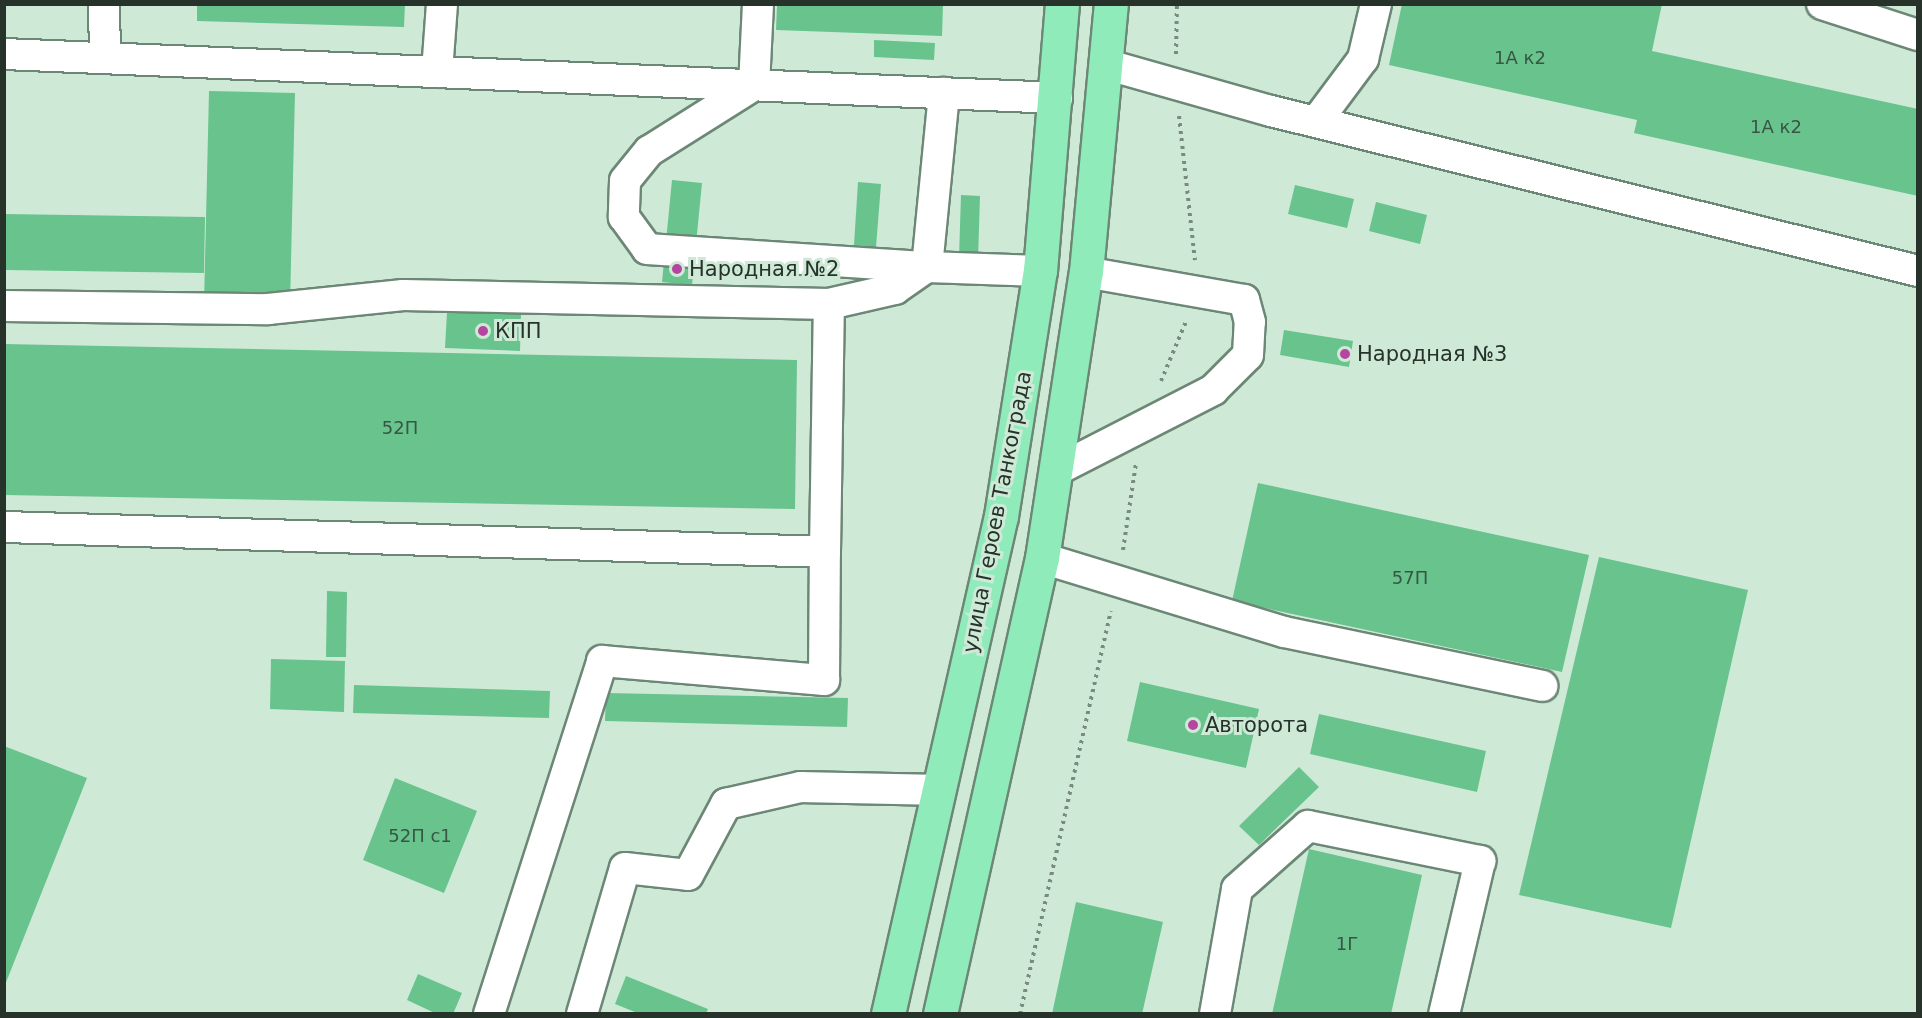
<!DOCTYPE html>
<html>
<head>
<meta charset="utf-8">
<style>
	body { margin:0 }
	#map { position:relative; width:1922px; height:1018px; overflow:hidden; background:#ceead7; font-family:"DejaVu Sans",sans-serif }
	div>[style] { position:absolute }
	.building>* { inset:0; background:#69c38d }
	.path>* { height:4px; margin-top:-2px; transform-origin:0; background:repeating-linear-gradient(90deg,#788b7e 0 3px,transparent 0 7.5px) }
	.roads { filter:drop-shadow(2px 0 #6d8776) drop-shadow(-2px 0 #6d8776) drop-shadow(0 2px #6d8776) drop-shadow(0 -2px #6d8776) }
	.minor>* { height:30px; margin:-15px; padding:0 15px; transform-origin:15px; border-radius:15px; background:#fff }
	.major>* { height:33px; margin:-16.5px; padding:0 16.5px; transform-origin:16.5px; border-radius:16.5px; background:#90ebbb }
	.dots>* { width:16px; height:16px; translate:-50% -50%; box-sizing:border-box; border:3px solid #ceead7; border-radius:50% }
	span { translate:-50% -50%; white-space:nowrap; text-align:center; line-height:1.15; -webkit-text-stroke:6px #ceead7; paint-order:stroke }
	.number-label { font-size:18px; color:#385644 }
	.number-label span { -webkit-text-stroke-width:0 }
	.poi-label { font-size:21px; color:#27322b }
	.left { translate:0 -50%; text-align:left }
	.street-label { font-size:21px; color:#27322b }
	.frame { position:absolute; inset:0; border:6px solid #27322b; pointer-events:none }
</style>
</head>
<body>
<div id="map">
	<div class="building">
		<i style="clip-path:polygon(197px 4px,405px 4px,404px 27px,197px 21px)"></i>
		<i style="clip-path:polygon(1402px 4px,1662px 4px,1652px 51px,1918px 109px,1918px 196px,1634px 133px,1637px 120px,1389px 65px)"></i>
		<i style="clip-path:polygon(777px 5px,943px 5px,942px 36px,776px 30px)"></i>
		<i style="clip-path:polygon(874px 40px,935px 43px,934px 60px,874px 57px)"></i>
		<i style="clip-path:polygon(209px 91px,295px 93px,290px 305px,204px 304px)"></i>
		<i style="clip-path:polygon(672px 180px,702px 183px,692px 285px,662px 282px)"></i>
		<i style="clip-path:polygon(858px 182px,881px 184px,876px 247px,854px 245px)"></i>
		<i style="clip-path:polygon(1295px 185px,1354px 199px,1347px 228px,1288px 214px)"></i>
		<i style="clip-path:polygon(961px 195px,980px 196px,978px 259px,959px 258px)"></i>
		<i style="clip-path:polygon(1376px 202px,1427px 215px,1420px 244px,1369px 231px)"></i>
		<i style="clip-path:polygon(4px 214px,205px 217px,204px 273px,4px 270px)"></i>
		<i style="clip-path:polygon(447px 312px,521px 314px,520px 351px,445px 348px)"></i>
		<i style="clip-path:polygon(1284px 330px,1353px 341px,1349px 367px,1280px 355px)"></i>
		<i style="clip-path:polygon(4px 344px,797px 360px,795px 509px,4px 495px)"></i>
		<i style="clip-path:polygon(1258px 483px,1589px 555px,1562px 672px,1232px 601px)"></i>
		<i style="clip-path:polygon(1599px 557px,1748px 590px,1671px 928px,1519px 895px)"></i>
		<i style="clip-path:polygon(327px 591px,347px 592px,346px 657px,326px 657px)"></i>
		<i style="clip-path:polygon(271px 659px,345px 661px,344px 712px,270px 709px)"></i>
		<i style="clip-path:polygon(1140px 682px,1259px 709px,1246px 768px,1127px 741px)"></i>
		<i style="clip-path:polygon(354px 685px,550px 691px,549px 718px,353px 713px)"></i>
		<i style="clip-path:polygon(606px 693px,848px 698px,847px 727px,605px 721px)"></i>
		<i style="clip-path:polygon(1319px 714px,1486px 751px,1477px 792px,1310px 754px)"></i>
		<i style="clip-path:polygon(4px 746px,87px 778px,5px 985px,4px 985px)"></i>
		<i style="clip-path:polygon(1299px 767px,1319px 787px,1259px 845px,1239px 826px)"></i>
		<i style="clip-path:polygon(395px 778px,477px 811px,444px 893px,363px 860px)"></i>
		<i style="clip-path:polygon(1309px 849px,1422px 875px,1391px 1014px,1272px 1014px)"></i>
		<i style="clip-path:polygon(1076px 902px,1163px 922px,1142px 1014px,1052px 1014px)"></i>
		<i style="clip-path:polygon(418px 974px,462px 993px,453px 1014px,437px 1014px,407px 1000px)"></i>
		<i style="clip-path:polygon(626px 976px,708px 1009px,706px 1014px,640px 1014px,615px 1004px)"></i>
	</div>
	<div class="path">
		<i style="left:1176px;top:54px;width:50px;rotate:-88.9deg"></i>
		<i style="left:1179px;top:116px;width:145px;rotate:83.7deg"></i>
		<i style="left:1161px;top:381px;width:67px;rotate:-67.2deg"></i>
		<i style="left:1123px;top:550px;width:88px;rotate:-81.5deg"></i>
		<i style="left:1020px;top:1014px;width:413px;rotate:-77.3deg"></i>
	</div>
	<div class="roads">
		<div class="minor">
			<i style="left:104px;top:4px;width:53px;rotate:88.9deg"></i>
			<i style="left:758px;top:4px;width:81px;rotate:92.8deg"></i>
			<i style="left:754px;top:85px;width:124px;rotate:147.8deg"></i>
			<i style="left:649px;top:151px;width:38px;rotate:129deg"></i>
			<i style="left:625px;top:181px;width:36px;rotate:92deg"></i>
			<i style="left:624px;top:217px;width:39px;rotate:54deg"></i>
			<i style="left:647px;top:249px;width:281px;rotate:3.7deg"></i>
			<i style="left:927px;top:267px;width:113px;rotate:2deg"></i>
			<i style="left:1822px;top:4px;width:101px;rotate:17.9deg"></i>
			<i style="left:4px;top:54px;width:1054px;rotate:2.39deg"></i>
			<i style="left:1108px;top:65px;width:169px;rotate:15.8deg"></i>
			<i style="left:1271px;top:111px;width:666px;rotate:13.89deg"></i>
			<i style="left:437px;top:72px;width:68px;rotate:-85.8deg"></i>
			<i style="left:1316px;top:122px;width:79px;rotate:-53.3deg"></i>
			<i style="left:1363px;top:59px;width:57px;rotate:-76.7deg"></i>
			<i style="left:4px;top:306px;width:264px;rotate:0.7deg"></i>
			<i style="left:268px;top:309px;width:136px;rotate:-5.9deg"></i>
			<i style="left:403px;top:295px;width:426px;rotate:1.2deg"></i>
			<i style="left:1055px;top:471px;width:178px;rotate:-27.1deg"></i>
			<i style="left:1213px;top:390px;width:49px;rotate:-45deg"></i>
			<i style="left:1248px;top:355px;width:33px;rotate:-87deg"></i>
			<i style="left:1250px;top:322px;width:23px;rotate:-105deg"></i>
			<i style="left:1244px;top:300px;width:160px;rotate:-170deg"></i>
			<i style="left:4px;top:527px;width:821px;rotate:1.74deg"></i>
			<i style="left:825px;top:552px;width:248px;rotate:-89.1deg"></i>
			<i style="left:829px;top:304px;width:68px;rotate:-12.8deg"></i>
			<i style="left:895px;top:289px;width:39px;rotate:-35deg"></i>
			<i style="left:927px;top:267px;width:175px;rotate:-84.4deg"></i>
			<i style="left:1042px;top:558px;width:253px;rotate:17deg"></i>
			<i style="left:1284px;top:632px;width:264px;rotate:11.8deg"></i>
			<i style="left:489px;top:1014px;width:371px;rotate:-72.2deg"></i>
			<i style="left:602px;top:661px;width:223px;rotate:4.9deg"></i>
			<i style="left:824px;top:680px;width:128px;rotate:-89.6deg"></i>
			<i style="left:582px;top:1014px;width:152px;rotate:-73.6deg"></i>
			<i style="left:625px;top:868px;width:63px;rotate:6.3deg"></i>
			<i style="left:688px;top:875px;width:81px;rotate:-61.8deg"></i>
			<i style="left:726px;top:804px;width:77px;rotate:-12.8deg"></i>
			<i style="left:801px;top:787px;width:139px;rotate:1.2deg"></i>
			<i style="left:1215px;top:1014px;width:127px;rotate:-80deg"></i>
			<i style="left:1237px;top:889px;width:95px;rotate:-41.6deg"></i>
			<i style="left:1308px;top:826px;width:176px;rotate:11.5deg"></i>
			<i style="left:1480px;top:861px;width:157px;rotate:103.2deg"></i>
		</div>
		<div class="major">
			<i style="left:888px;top:1014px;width:511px;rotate:-77.22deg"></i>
			<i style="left:1001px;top:516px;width:248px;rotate:-81deg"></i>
			<i style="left:1040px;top:271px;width:268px;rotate:-85.3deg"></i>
			<i style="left:940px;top:1014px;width:467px;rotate:-77.4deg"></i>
			<i style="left:1042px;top:558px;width:289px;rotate:-81.3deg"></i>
			<i style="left:1086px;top:272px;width:269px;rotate:-84.7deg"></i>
		</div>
	</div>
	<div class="dots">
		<i style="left:677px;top:269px;background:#b645a1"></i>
		<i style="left:483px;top:331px;background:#b645a1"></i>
		<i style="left:1345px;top:354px;background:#b645a1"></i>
		<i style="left:1193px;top:725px;background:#b645a1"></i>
	</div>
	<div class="number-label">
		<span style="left:1520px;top:58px">1А к2</span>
		<span style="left:1776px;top:127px">1А к2</span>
		<span style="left:400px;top:428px">52П</span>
		<span style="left:1410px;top:578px">57П</span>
		<span style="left:420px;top:836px">52П с1</span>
		<span style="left:1347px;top:944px">1Г</span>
	</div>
	<div class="poi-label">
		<span class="left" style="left:689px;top:269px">Народная №2</span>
		<span class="left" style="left:495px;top:331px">КПП</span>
		<span class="left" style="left:1357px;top:354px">Народная №3</span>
		<span class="left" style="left:1205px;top:725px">Авторота</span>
	</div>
	<div class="street-label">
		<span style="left:997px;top:512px;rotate:-79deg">улица Героев Танкограда</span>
	</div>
	<div class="frame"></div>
</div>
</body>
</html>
